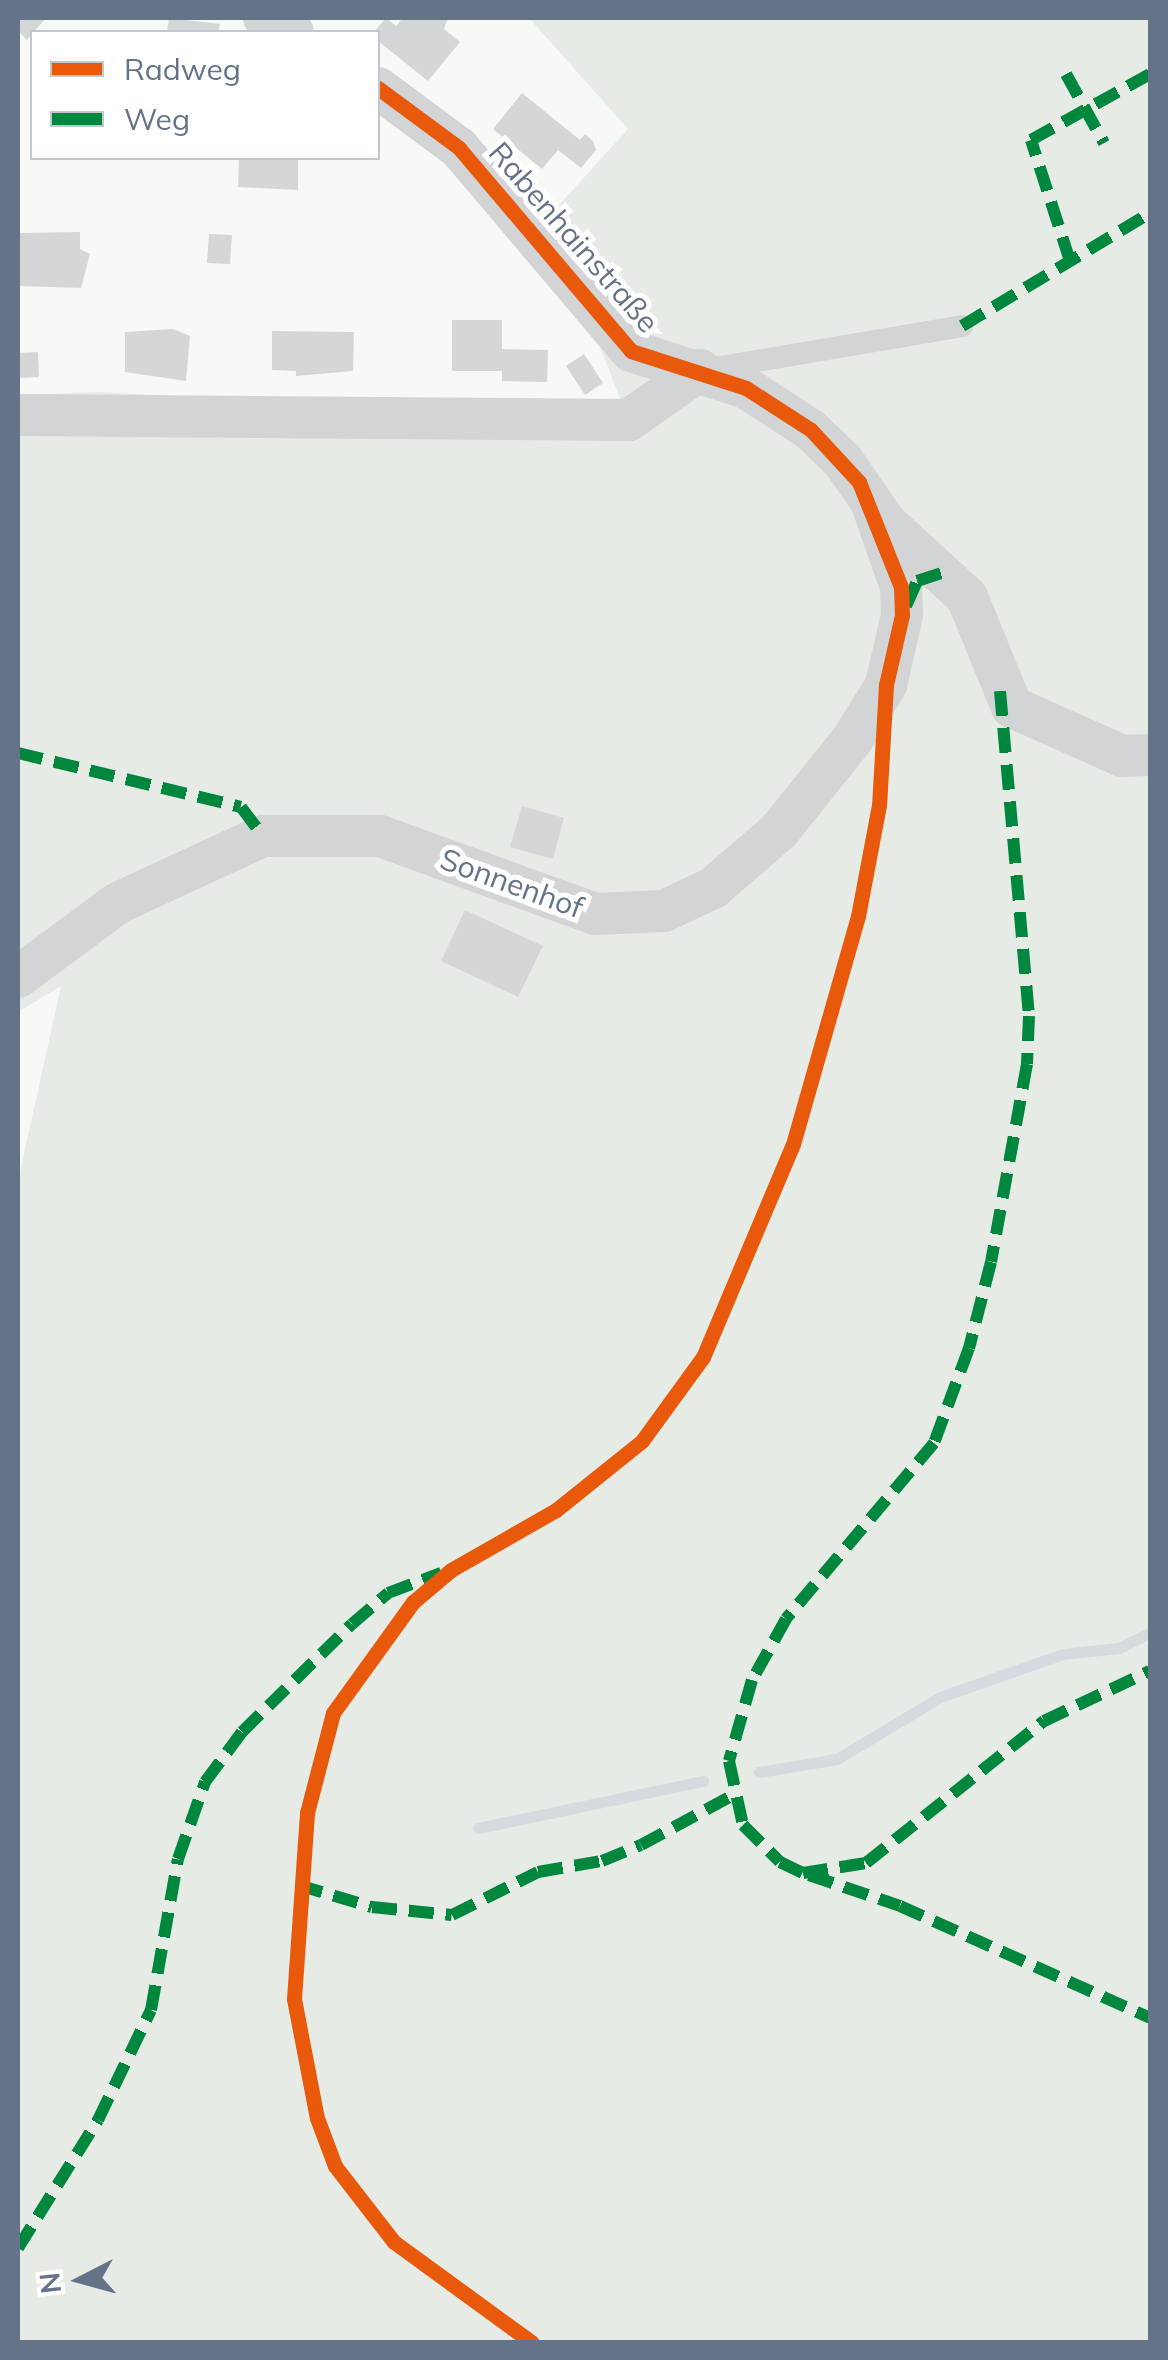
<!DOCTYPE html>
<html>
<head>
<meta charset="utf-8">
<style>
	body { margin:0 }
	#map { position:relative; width:1168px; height:2360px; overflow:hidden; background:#f8f8f7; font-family:Mulish,sans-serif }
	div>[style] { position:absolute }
	.green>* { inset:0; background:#e7ebe5 }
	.stream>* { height:11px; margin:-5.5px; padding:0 5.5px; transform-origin:5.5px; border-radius:5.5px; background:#d5dbdf }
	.building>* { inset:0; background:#d5d6d8 }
	.service>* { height:22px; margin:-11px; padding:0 11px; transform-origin:11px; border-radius:11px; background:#d3d4d5 }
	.minor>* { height:42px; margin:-21px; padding:0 21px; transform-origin:21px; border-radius:21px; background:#d3d4d5 }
	.quiet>* { height:12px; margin-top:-6px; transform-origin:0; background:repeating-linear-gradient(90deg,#00873e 0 25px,transparent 0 37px) }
	.cycleway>* { height:15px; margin:-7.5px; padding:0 7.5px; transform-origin:7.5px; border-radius:7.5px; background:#e8590c }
	span { translate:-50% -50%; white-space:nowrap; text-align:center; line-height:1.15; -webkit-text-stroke:10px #fff; paint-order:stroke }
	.street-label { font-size:30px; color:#657389 }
	.frame { position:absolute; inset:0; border:20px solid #657389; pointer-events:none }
	.legend { position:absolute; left:30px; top:30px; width:350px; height:130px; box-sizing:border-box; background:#fff; border:2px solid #c1c7d0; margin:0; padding:12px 18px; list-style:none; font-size:30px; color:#657389 }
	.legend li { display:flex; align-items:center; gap:20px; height:50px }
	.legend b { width:50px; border:2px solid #c1c7d0 }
	.north { position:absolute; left:30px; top:2230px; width:100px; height:100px; -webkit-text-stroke:8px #fff; paint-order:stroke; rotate:264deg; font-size:28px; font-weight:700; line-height:40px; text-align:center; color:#657389 }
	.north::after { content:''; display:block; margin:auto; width:35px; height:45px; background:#657389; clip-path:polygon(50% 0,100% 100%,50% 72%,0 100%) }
</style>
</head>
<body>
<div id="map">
	<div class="green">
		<i style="clip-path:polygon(529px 18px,1150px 18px,1150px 2342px,18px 2342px,18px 1181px,61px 986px,18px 1012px,18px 395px,97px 392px,628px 419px,549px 216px,628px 129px)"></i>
	</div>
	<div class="stream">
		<i style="left:759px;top:1772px;width:79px;rotate:-9.5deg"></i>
		<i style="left:837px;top:1759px;width:120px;rotate:-31deg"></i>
		<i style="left:940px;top:1697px;width:130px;rotate:-19.3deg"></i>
		<i style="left:1063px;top:1654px;width:56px;rotate:-6.1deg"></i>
		<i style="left:1119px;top:1648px;width:34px;rotate:-26deg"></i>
		<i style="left:478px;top:1828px;width:230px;rotate:-11.8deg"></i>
	</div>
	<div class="building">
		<i style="clip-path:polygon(18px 18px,46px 18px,27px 40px,18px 31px)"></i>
		<i style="clip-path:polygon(169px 18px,220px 24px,218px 32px,167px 32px)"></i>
		<i style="clip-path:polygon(386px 18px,396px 26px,403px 18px,448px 18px,444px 29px,460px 42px,428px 81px,378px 41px,374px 32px)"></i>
		<i style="clip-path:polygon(522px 93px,580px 140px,585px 134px,593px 141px,596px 150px,581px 168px,558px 150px,542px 169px,493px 129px)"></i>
		<i style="clip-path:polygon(239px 158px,298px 158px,298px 190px,238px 187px)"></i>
		<i style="clip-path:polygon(80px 232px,80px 249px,90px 254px,81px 288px,18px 286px,18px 233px)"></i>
		<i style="clip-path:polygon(209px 234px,232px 235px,230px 264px,207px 263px)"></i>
		<i style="clip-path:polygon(452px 320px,502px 320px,502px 349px,548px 350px,547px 382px,502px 381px,502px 371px,452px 371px)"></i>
		<i style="clip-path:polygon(173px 329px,190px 336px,186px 381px,125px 372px,125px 332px)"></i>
		<i style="clip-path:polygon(272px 331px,354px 332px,353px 371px,296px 376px,296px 371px,272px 370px)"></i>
		<i style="clip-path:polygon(38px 352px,39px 377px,18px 378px,18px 353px)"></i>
		<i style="clip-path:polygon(584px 354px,603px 383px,585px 395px,566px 366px)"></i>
		<i style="clip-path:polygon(522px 806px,564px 818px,553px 859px,510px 847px)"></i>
		<i style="clip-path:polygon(465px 910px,543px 946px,518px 997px,441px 961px)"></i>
	</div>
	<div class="service">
		<i style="left:709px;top:369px;width:257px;rotate:-9.6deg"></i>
	</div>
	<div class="minor">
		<i style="left:264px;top:18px;width:32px;rotate:26deg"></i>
		<i style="left:378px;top:88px;width:101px;rotate:36.5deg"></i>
		<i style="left:459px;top:148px;width:266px;rotate:49.7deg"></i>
		<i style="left:631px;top:351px;width:121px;rotate:17.8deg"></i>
		<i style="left:746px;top:388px;width:77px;rotate:32.9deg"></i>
		<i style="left:811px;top:430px;width:45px;rotate:44.1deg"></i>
		<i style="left:843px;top:461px;width:75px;rotate:55.3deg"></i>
		<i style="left:886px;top:523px;width:110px;rotate:42.4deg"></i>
		<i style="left:967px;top:597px;width:119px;rotate:67.8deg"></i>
		<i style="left:1012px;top:707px;width:120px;rotate:24deg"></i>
		<i style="left:1122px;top:756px;width:28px;rotate:-2deg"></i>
		<i style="left:18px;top:415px;width:611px;rotate:0.47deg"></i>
		<i style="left:629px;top:420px;width:87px;rotate:-35.2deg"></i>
		<i style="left:18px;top:977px;width:124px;rotate:-36.5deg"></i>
		<i style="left:118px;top:903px;width:160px;rotate:-24.8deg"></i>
		<i style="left:263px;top:836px;width:117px"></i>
		<i style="left:380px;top:836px;width:229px;rotate:19.9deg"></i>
		<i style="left:595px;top:914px;width:69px;rotate:-2.5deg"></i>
		<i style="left:664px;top:911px;width:54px;rotate:-25.1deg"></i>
		<i style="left:713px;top:888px;width:87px;rotate:-40.8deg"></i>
		<i style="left:779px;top:831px;width:117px;rotate:-51.3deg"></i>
		<i style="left:852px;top:740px;width:65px;rotate:-58.3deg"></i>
		<i style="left:886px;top:685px;width:72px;rotate:-77.1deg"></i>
		<i style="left:902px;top:615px;width:28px;rotate:-92deg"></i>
		<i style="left:901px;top:587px;width:82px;rotate:-109.3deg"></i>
	</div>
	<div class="quiet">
		<i style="left:1066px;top:74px;width:79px;rotate:61.2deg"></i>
		<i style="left:1070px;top:261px;width:127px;rotate:-107.9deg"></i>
		<i style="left:1031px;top:140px;width:136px;rotate:-29deg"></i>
		<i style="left:962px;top:326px;width:219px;rotate:-31deg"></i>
		<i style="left:906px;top:606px;width:27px;rotate:-66deg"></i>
		<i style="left:917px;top:581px;width:28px;rotate:-18deg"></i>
		<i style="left:1000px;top:691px;width:326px;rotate:84.9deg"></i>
		<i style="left:1029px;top:1016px;width:48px;rotate:92.4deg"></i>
		<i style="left:1027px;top:1064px;width:201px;rotate:100.3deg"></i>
		<i style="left:991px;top:1262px;width:89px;rotate:104.3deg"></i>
		<i style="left:969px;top:1348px;width:101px;rotate:110.2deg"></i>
		<i style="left:934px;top:1443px;width:230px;rotate:130.1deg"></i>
		<i style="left:786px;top:1619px;width:70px;rotate:119.1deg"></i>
		<i style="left:752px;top:1680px;width:84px;rotate:105.9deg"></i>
		<i style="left:729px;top:1761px;width:66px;rotate:77.7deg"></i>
		<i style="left:743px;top:1825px;width:52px;rotate:45deg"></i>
		<i style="left:780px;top:1862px;width:25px;rotate:26deg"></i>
		<i style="left:803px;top:1873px;width:64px;rotate:-9deg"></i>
		<i style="left:866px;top:1863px;width:228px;rotate:-38.6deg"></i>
		<i style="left:1044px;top:1721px;width:117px;rotate:-25.3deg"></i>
		<i style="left:18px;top:753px;width:229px;rotate:13.6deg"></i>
		<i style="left:241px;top:807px;width:36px;rotate:53deg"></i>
		<i style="left:809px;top:1875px;width:96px;rotate:18.8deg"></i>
		<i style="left:900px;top:1906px;width:274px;rotate:24.1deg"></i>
		<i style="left:298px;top:1885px;width:77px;rotate:16.6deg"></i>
		<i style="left:372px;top:1907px;width:80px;rotate:5.7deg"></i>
		<i style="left:452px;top:1915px;width:96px;rotate:-26.6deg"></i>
		<i style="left:538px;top:1872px;width:65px;rotate:-9.8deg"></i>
		<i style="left:602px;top:1861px;width:42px;rotate:-22.3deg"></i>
		<i style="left:641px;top:1845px;width:107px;rotate:-28.5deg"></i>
		<i style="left:18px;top:2248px;width:151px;rotate:-58deg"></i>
		<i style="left:98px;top:2120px;width:122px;rotate:-64.3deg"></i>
		<i style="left:151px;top:2010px;width:153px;rotate:-79.9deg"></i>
		<i style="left:178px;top:1859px;width:82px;rotate:-70.7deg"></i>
		<i style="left:205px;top:1782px;width:62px;rotate:-53.5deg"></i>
		<i style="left:242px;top:1732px;width:154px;rotate:-44.5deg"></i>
		<i style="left:352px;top:1624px;width:48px;rotate:-40.7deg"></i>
		<i style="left:388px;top:1593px;width:57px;rotate:-20.7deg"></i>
	</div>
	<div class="cycleway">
		<i style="left:378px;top:88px;width:101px;rotate:36.5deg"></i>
		<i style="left:459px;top:148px;width:266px;rotate:49.7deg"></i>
		<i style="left:631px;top:351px;width:121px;rotate:17.8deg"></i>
		<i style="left:746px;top:388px;width:77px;rotate:32.9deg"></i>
		<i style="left:811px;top:430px;width:71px;rotate:47.3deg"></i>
		<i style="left:859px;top:482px;width:113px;rotate:68.2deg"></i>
		<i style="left:901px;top:587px;width:28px;rotate:88deg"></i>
		<i style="left:902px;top:615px;width:72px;rotate:102.9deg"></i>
		<i style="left:886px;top:685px;width:120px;rotate:93.3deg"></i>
		<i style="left:879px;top:805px;width:113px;rotate:100.7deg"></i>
		<i style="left:858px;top:916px;width:237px;rotate:105.9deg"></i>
		<i style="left:793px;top:1144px;width:231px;rotate:112.9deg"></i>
		<i style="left:703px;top:1357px;width:104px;rotate:126deg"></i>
		<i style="left:642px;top:1441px;width:110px;rotate:141.3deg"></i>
		<i style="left:556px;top:1510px;width:121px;rotate:150.3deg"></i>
		<i style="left:451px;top:1570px;width:50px;rotate:139.9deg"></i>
		<i style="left:413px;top:1602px;width:137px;rotate:125.8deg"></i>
		<i style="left:333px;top:1713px;width:103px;rotate:104.6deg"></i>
		<i style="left:307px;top:1813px;width:186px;rotate:94deg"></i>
		<i style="left:294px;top:1999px;width:121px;rotate:79.1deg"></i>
		<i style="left:317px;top:2118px;width:51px;rotate:69.4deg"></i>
		<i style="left:335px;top:2166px;width:96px;rotate:52.2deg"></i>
		<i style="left:394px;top:2242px;width:170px;rotate:36.1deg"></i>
	</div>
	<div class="street-label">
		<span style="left:574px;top:237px;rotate:49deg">Rabenhainstraße</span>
		<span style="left:512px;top:883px;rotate:20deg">Sonnenhof</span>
	</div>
	<div class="frame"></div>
	<ul class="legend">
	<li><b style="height:12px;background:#e8590c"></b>Radweg</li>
	<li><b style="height:12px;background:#00873e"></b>Weg</li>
	</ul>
	<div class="north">N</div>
</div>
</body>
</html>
